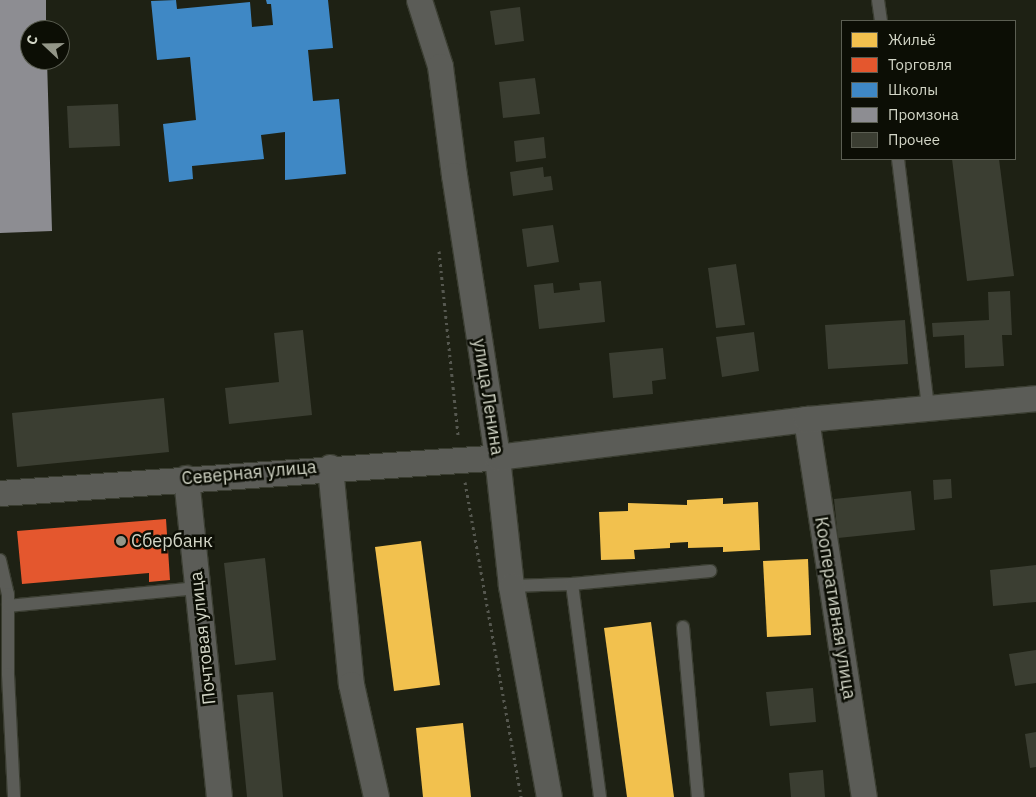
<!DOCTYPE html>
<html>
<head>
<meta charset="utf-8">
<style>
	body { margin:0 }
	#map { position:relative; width:1036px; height:797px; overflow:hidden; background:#1e2114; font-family:"IBM Plex Sans",sans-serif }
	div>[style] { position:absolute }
	.homes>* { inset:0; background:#f2c14e }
	.shops>* { inset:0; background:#e4572e }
	.schools>* { inset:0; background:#3f88c5 }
	.industry>* { inset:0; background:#8d8d92 }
	.building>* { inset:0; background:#3b3e32 }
	.path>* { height:3px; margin-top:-1.5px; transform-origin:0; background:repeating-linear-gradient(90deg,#565850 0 2.5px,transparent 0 6.5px) }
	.roads { filter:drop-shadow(1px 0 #3a3d31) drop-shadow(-1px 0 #3a3d31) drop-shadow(0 1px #3a3d31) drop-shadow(0 -1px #3a3d31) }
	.lane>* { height:12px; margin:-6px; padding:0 6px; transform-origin:6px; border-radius:6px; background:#5b5c57 }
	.street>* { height:25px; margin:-12.5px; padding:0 12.5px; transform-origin:12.5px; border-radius:12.5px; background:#5b5c57 }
	.dots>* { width:14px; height:14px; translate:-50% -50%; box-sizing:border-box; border:2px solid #0c0e05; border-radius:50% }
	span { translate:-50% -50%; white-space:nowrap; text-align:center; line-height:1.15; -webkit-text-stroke:5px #0c0e05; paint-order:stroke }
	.street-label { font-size:18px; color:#d2d5c6 }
	.poi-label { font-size:18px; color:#d2d5c6 }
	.left { translate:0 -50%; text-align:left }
	.legend { position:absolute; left:841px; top:20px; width:175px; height:140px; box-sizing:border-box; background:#0c0e05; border:1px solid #5b5e52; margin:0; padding:6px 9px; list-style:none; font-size:15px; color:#d2d5c6 }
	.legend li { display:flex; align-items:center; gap:10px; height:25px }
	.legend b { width:25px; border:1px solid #5b5e52 }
	.north { position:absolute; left:20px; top:20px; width:50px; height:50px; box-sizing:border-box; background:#0c0e05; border:1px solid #5b5e52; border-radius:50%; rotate:291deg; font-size:14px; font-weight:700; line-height:20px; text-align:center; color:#d2d5c6 }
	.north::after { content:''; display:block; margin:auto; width:18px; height:22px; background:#939688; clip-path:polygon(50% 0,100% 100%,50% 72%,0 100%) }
</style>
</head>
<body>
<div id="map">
	<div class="homes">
		<i style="clip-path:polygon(723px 498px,723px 504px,758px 502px,760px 550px,723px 552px,723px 547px,688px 548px,688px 542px,670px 543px,670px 548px,634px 550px,635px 559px,601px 560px,599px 512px,628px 511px,628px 503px,687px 505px,687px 500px)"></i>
		<i style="clip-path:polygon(421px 541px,440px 685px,394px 691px,375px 547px)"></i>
		<i style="clip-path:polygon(808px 559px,811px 635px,767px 637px,763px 561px)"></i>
		<i style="clip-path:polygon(651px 622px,674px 797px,627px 797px,604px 628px)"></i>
		<i style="clip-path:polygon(463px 723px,471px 797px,423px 797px,416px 728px)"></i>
	</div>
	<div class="shops">
		<i style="clip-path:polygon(166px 519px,170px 580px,149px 582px,149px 573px,22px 584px,17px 531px)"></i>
	</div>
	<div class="schools">
		<i style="clip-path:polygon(176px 0,177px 9px,250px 2px,252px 27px,273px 25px,271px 4px,267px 4px,266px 0,328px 0,333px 48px,308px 50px,313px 101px,339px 99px,346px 174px,285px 180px,285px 132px,261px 135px,264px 159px,192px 166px,193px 179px,169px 182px,163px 124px,196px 120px,190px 57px,157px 60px,151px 1px)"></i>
	</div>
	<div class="industry">
		<i style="clip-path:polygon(0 0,46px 0,46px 30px,30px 30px,30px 60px,47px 60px,52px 231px,0 233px)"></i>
	</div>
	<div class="building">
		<i style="clip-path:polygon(520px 7px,524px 41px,495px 45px,490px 11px)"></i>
		<i style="clip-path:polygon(535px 78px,540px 114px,503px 118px,499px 82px)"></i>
		<i style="clip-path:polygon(118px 104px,120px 146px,69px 148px,67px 106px)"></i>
		<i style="clip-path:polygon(544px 137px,546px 158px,516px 162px,514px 141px)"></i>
		<i style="clip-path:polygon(952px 159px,999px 159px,1014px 276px,967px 281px)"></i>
		<i style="clip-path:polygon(543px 167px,544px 177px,551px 176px,553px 190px,513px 196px,510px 172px)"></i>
		<i style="clip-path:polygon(553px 225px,559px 262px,527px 267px,522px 229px)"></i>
		<i style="clip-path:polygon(736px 264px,745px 325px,716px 328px,708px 268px)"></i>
		<i style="clip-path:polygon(601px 281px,605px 322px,539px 329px,534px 285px,553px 283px,554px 293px,580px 290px,579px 283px)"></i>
		<i style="clip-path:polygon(1010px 291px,1012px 335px,1002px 335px,1004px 366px,965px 368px,964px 335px,933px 337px,932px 323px,989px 320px,988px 292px)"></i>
		<i style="clip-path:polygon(905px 320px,908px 364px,828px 369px,825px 325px)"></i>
		<i style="clip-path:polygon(303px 330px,312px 415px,229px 424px,225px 388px,279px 382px,274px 333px)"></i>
		<i style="clip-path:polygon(754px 332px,759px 371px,722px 377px,716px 337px)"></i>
		<i style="clip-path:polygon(663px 348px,666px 379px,652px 381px,653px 394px,613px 398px,609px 353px)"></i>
		<i style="clip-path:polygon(164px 398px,169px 452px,17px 467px,12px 413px)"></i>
		<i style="clip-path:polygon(951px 479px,952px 498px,934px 500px,933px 480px)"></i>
		<i style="clip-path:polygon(911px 491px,915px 530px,838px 538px,834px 499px)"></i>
		<i style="clip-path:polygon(265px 558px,276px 660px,235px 665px,224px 563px)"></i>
		<i style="clip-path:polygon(1036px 565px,1036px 602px,993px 606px,990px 570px)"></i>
		<i style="clip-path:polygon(1036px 650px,1036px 683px,1015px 686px,1009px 654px)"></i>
		<i style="clip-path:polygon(813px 688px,816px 722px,770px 726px,766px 692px)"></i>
		<i style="clip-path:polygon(273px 692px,283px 797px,247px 797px,237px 695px)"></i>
		<i style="clip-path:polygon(1036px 732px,1036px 767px,1030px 768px,1025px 734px)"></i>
		<i style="clip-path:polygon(823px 770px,825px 797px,791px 797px,789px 773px)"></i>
	</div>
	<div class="path">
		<i style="left:439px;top:251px;width:186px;rotate:84.1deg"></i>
		<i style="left:465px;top:482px;width:320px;rotate:79.9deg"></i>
	</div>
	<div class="roads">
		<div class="lane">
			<i style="left:878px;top:0;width:21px;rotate:82deg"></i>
			<i style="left:898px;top:159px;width:251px;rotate:83.1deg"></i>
			<i style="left:0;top:560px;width:35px;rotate:77deg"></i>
			<i style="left:8px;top:594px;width:80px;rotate:90deg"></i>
			<i style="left:8px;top:674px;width:123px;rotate:87.2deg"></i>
			<i style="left:572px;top:584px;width:139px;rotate:-5.4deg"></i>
			<i style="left:511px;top:586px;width:61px;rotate:-1.9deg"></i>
			<i style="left:572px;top:584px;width:215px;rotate:82.5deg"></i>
			<i style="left:8px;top:606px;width:190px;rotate:-5.4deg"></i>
			<i style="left:683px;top:627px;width:171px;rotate:85deg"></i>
		</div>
		<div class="street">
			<i style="left:419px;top:0;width:69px;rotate:72.3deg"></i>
			<i style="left:440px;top:66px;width:110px;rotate:82.7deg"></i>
			<i style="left:454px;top:175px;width:285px;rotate:81.3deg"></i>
			<i style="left:497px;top:457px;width:130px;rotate:83.8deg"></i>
			<i style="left:511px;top:586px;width:214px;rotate:79.8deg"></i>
			<i style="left:806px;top:419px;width:382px;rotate:81.3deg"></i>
			<i style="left:330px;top:467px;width:218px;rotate:84.5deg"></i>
			<i style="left:351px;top:684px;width:116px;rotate:77.5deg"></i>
			<i style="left:186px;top:478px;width:321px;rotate:84.1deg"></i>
			<i style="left:0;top:493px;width:498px;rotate:-4.1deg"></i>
			<i style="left:497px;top:457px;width:311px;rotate:-7deg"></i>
			<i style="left:806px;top:419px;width:231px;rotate:-5.2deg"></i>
		</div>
	</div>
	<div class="dots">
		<i style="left:121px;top:541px;background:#939688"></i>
	</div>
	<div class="street-label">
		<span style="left:488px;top:397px;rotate:81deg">улица Ленина</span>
		<span style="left:249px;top:473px;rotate:-5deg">Северная улица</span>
		<span style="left:835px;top:608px;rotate:81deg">Кооперативная улица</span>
		<span style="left:203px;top:638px;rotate:-96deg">Почтовая улица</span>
	</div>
	<div class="poi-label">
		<span class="left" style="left:131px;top:541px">Сбербанк</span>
	</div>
	<ul class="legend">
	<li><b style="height:14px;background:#f2c14e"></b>Жильё</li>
	<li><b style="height:14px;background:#e4572e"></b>Торговля</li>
	<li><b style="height:14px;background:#3f88c5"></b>Школы</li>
	<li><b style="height:14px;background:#8d8d92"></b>Промзона</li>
	<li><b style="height:14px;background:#3b3e32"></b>Прочее</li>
	</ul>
	<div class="north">С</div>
</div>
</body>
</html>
